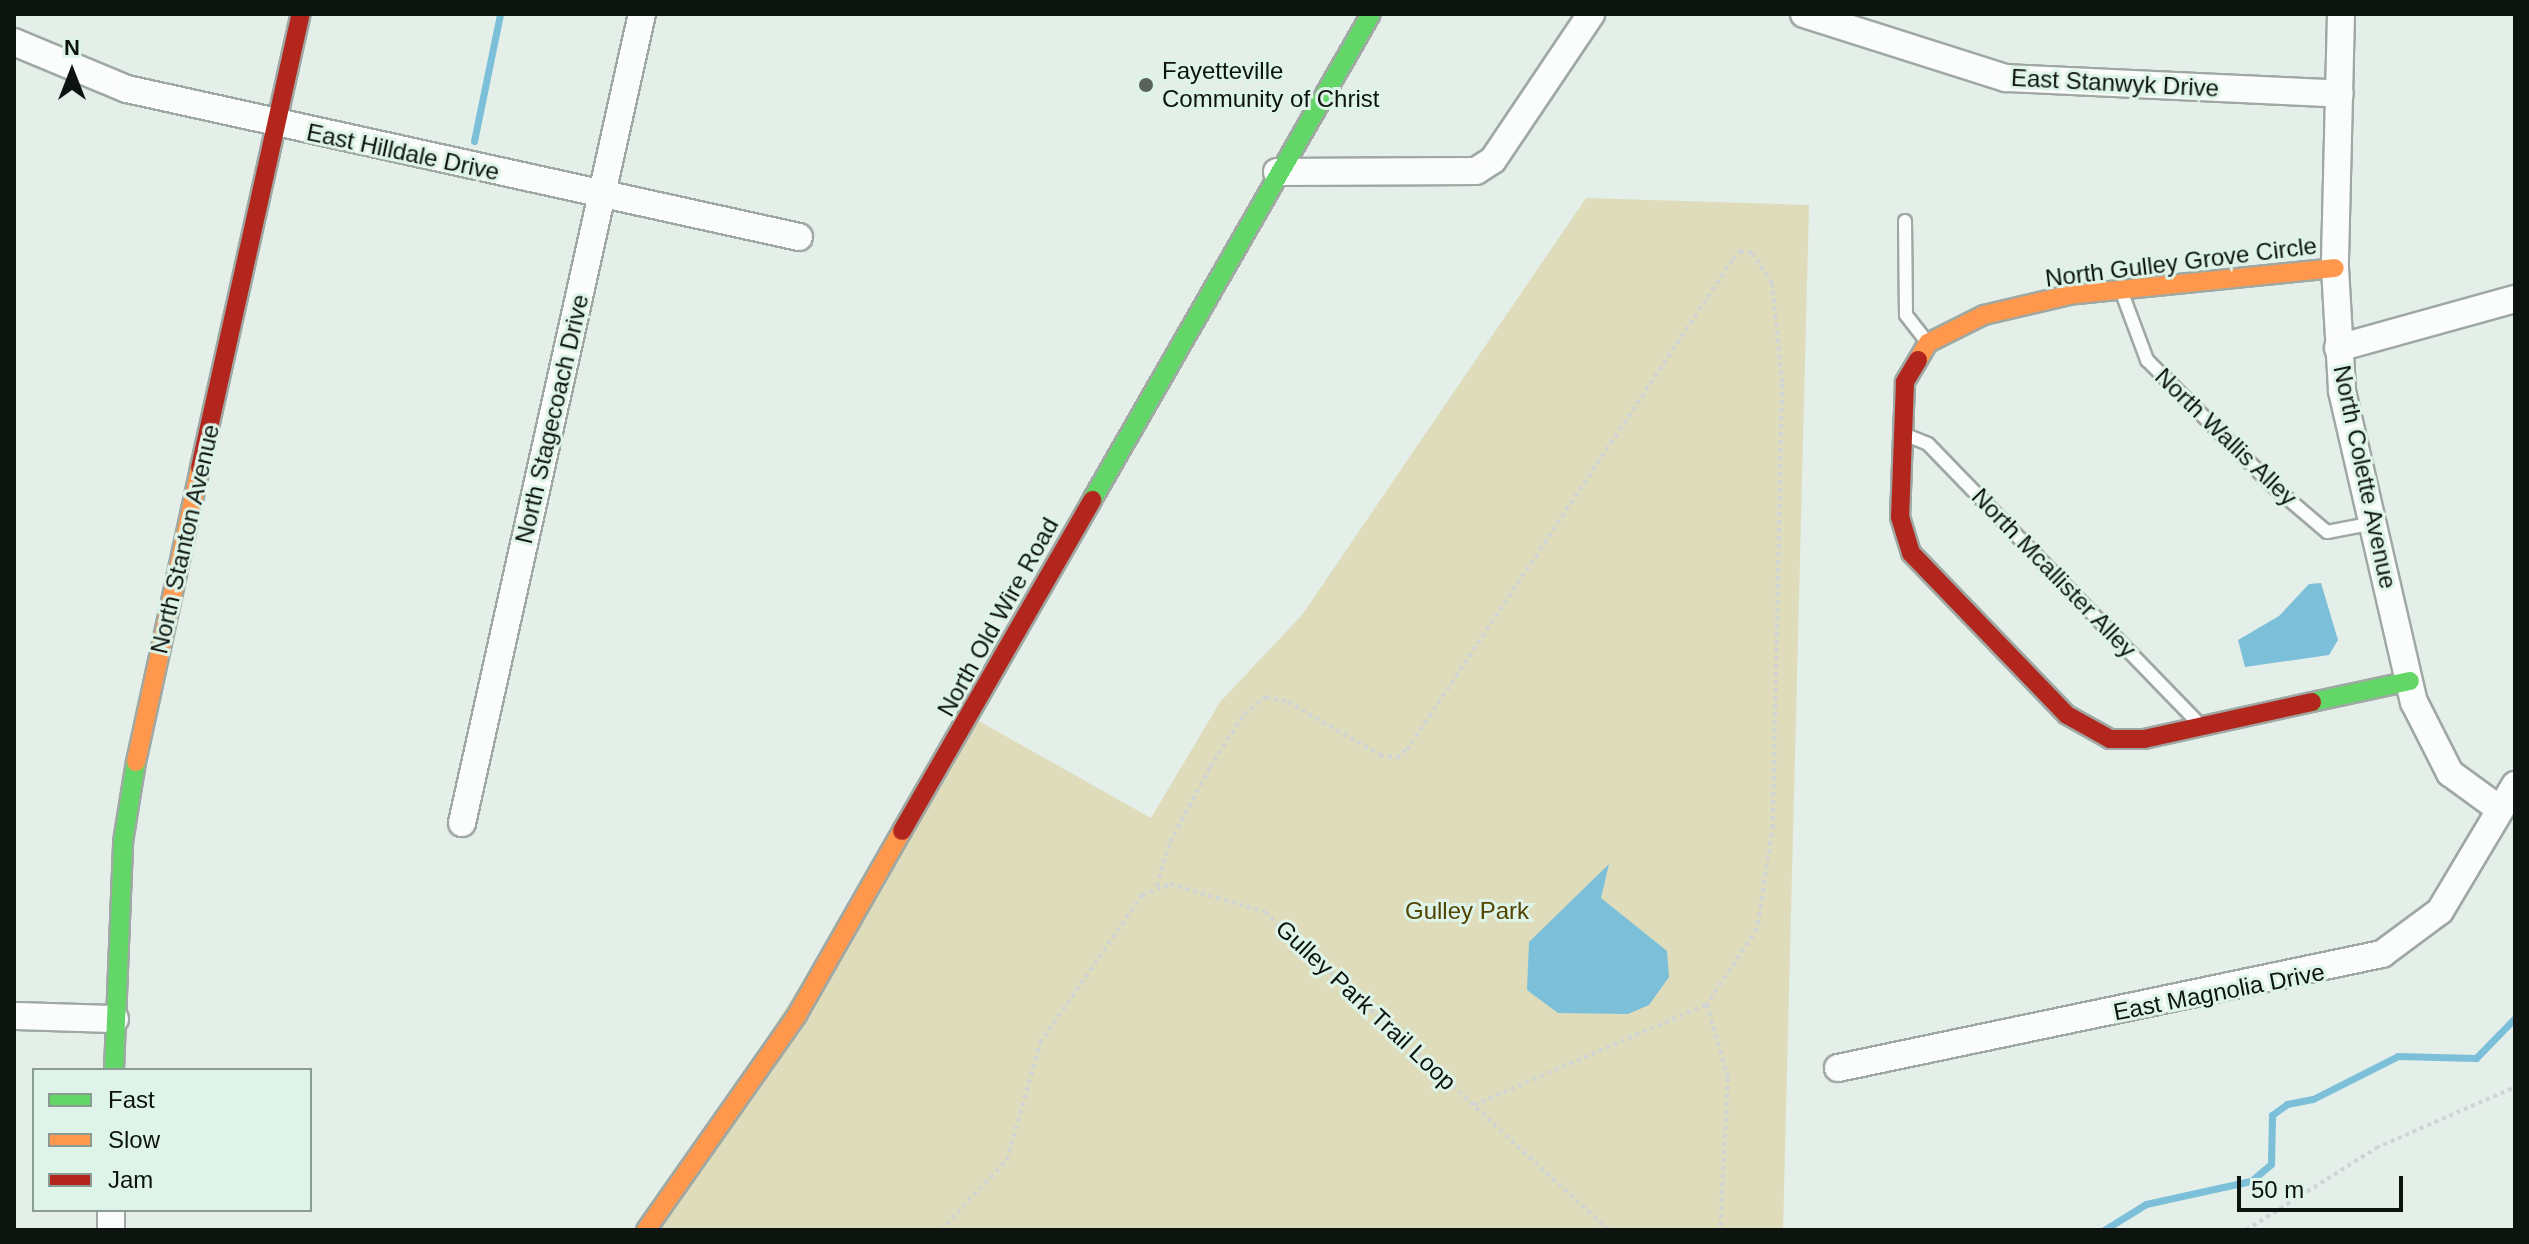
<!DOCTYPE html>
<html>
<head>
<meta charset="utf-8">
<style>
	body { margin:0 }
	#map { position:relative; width:2529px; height:1244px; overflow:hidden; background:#e4efe9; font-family:Arial,sans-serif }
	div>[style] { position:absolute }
	.green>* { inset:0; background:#dedcbb }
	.water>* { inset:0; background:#7cbfd8 }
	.stream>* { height:7px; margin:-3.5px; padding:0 3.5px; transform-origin:3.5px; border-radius:3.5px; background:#7cbfd8 }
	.path>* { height:4px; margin-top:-2px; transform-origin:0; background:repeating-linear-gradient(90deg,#d0d4d2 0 4px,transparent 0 8px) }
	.roads { filter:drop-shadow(2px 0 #9fa8a3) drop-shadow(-2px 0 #9fa8a3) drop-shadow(0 2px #9fa8a3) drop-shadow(0 -2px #9fa8a3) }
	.lane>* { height:12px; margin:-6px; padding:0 6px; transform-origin:6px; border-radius:6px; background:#fbfdfc }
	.street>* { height:26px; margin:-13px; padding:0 13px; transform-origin:13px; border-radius:13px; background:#fbfdfc }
	.fast>* { height:18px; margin:-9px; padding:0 9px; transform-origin:9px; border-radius:9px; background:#63d668 }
	.slow>* { height:18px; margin:-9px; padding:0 9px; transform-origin:9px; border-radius:9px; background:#ff974d }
	.jam>* { height:18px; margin:-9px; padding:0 9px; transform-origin:9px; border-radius:9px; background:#b3261e }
	.dots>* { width:22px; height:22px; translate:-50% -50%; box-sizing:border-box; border:4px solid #dff4e8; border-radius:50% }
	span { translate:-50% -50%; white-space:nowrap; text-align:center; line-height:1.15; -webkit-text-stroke:6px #dff4e8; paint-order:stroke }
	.poi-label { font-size:24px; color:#0d1410 }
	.left { translate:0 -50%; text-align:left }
	.street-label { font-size:24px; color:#0d1410 }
	.park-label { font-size:24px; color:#524401 }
	.frame { position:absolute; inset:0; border:16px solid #0d1410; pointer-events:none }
	.legend { position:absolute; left:32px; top:1068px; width:280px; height:144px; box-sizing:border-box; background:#dff4e8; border:2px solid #8b9a92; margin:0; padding:10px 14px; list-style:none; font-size:24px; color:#0d1410 }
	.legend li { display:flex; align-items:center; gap:16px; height:40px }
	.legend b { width:40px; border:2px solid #8b9a92 }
	.north { position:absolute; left:32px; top:32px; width:80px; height:80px; -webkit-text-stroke:6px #dff4e8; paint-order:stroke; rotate:0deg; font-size:22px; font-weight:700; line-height:32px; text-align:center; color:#0d1410 }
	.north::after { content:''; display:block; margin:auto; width:28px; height:36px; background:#0d1410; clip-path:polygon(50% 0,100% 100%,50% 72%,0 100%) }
	.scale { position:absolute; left:2237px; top:1176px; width:166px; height:36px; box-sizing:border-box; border:4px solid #0d1410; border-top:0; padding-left:10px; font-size:24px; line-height:28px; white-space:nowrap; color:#0d1410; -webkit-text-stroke:6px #dff4e8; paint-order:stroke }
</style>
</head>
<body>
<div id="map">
	<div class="green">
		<i style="clip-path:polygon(1586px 198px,1809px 205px,1783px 1230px,646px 1230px,970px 716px,1151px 818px,1220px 702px,1302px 615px)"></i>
	</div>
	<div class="water">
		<i style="clip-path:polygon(2321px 583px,2338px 640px,2329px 655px,2245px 667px,2238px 640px,2279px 616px,2309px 584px)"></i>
		<i style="clip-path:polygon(1609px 864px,1601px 898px,1667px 951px,1669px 977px,1649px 1005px,1628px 1014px,1558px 1013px,1527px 990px,1529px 942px)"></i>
	</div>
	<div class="stream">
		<i style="left:474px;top:141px;width:130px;rotate:-78.4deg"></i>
		<i style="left:2104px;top:1230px;width:49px;rotate:-31.8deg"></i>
		<i style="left:2146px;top:1204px;width:107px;rotate:-12.4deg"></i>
		<i style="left:2251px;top:1181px;width:26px;rotate:-40deg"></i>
		<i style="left:2271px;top:1164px;width:49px;rotate:-88.8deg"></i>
		<i style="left:2272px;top:1115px;width:19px;rotate:-36deg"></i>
		<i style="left:2287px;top:1104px;width:26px;rotate:-11deg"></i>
		<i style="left:2313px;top:1099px;width:95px;rotate:-26.8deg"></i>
		<i style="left:2398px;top:1056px;width:78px;rotate:1.5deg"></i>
		<i style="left:2476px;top:1058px;width:56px;rotate:-45.7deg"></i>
	</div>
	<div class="path">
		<i style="left:1157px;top:886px;width:46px;rotate:-73.5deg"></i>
		<i style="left:1170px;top:842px;width:85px;rotate:-61.9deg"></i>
		<i style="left:1210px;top:767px;width:63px;rotate:-57.3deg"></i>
		<i style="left:1244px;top:714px;width:28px;rotate:-38deg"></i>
		<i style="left:1266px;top:697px;width:23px;rotate:13deg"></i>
		<i style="left:1288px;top:702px;width:106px;rotate:29.9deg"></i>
		<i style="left:1380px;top:755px;width:17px;rotate:10deg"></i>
		<i style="left:1397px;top:758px;width:13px;rotate:-39deg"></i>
		<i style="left:1407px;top:750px;width:589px;rotate:-56.42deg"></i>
		<i style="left:1733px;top:259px;width:11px;rotate:-49deg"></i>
		<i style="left:1740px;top:251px;width:12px;rotate:9deg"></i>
		<i style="left:1752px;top:253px;width:36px;rotate:56deg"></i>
		<i style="left:1772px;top:283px;width:101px;rotate:84.3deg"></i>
		<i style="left:1782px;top:384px;width:441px;rotate:91.2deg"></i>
		<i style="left:1773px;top:825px;width:105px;rotate:98.7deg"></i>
		<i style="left:1757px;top:929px;width:90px;rotate:123.7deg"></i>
		<i style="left:1707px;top:1004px;width:77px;rotate:74.2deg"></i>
		<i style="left:1728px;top:1078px;width:152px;rotate:93deg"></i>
		<i style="left:1474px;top:1105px;width:254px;rotate:-23.4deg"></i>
		<i style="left:941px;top:1230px;width:96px;rotate:-46.7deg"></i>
		<i style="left:1007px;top:1160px;width:122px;rotate:-74.2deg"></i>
		<i style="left:1040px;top:1043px;width:180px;rotate:-55.4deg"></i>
		<i style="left:1142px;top:895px;width:30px;rotate:-21deg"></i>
		<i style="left:1170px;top:884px;width:99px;rotate:16.4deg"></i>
		<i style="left:1265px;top:912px;width:468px;rotate:42.8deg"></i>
		<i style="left:2246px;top:1230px;width:154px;rotate:-32.2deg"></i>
		<i style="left:2376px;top:1148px;width:152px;rotate:-23.7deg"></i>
	</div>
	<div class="roads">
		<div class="lane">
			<i style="left:1905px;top:221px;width:94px;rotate:89.4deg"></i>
			<i style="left:1906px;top:315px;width:33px;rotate:52deg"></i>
			<i style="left:2122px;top:293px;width:72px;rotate:69.5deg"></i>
			<i style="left:2147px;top:360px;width:178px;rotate:45deg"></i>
			<i style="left:2273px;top:486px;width:71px;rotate:40.4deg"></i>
			<i style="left:2327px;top:532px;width:48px;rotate:-10.8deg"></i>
			<i style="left:1906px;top:435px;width:24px;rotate:22deg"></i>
			<i style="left:1928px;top:444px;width:385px;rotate:45.9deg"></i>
		</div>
		<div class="street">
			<i style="left:1804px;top:14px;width:212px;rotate:17.6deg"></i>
			<i style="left:2006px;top:78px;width:334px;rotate:2.7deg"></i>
			<i style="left:2341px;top:14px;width:254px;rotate:91.4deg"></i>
			<i style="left:2335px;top:268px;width:123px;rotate:86.7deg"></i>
			<i style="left:2342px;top:391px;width:319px;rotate:77deg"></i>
			<i style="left:2414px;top:702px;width:80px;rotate:63.1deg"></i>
			<i style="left:2450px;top:773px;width:59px;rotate:36.1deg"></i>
			<i style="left:14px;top:42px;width:122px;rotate:22.6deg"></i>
			<i style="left:127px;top:89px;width:688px;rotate:12.42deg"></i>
			<i style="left:1277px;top:172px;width:199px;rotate:-0.3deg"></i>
			<i style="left:1476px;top:171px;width:20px;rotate:-33deg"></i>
			<i style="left:1493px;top:160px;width:176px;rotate:-56.1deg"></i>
			<i style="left:2338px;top:348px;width:184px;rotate:-15.5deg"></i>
			<i style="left:462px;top:823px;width:829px;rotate:-77.46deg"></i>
			<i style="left:14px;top:1016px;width:101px;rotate:1.7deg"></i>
			<i style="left:1838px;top:1068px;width:556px;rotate:-11.84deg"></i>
			<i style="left:2382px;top:954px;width:72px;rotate:-36.6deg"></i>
			<i style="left:2440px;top:911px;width:147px;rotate:-59.2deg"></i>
			<i style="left:111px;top:1230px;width:20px;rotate:-90deg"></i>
		</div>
		<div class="fast">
			<i style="left:1092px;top:500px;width:560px;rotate:-60.14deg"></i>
			<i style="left:2312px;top:702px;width:100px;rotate:-12.1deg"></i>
			<i style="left:114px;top:1070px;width:228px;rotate:-87.7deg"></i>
			<i style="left:123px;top:842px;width:81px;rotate:-80.8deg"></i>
		</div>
		<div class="slow">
			<i style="left:1918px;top:360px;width:20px;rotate:-60deg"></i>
			<i style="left:1928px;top:343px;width:63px;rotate:-26.6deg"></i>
			<i style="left:1984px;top:315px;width:87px;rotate:-13.2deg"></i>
			<i style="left:2069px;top:295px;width:267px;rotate:-5.8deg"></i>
			<i style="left:136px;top:762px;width:301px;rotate:-77.7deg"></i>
			<i style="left:646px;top:1230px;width:263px;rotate:-54.9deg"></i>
			<i style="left:797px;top:1015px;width:212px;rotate:-60.3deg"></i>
		</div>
		<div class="jam">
			<i style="left:1918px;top:360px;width:26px;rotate:121deg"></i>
			<i style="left:1905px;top:382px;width:135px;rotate:92.1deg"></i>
			<i style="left:1900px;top:517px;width:38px;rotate:73deg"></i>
			<i style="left:1911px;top:553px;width:225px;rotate:46.1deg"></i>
			<i style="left:2067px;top:715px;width:49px;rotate:29.2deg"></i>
			<i style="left:2110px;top:739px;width:34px"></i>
			<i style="left:2144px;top:739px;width:172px;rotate:-12.4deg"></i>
			<i style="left:200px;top:468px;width:465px;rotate:-77.5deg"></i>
			<i style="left:902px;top:831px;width:382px;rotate:-60.1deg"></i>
		</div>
	</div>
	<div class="dots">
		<i style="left:1146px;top:85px;background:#58615c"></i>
	</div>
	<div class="poi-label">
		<span class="left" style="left:1162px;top:85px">Fayetteville<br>Community of Christ</span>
	</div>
	<div class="street-label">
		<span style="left:2115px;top:83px;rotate:3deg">East Stanwyk Drive</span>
		<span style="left:403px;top:152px;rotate:12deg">East Hilldale Drive</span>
		<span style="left:2181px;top:262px;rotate:-7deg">North Gulley Grove Circle</span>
		<span style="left:552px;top:419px;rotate:-77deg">North Stagecoach Drive</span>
		<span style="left:2226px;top:437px;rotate:44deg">North Wallis Alley</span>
		<span style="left:2365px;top:477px;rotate:78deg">North Colette Avenue</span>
		<span style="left:185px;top:539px;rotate:-77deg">North Stanton Avenue</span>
		<span style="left:2054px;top:573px;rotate:46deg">North Mcallister Alley</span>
		<span style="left:998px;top:617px;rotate:-61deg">North Old Wire Road</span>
		<span style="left:2219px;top:992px;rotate:-11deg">East Magnolia Drive</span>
		<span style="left:1366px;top:1005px;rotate:43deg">Gulley Park Trail Loop</span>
	</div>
	<div class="park-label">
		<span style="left:1467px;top:911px">Gulley Park</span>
	</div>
	<div class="frame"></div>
	<ul class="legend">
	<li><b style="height:10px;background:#63d668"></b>Fast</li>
	<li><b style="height:10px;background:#ff974d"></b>Slow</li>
	<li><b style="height:10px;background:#b3261e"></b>Jam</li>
	</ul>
	<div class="north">N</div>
	<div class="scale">50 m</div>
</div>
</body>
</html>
